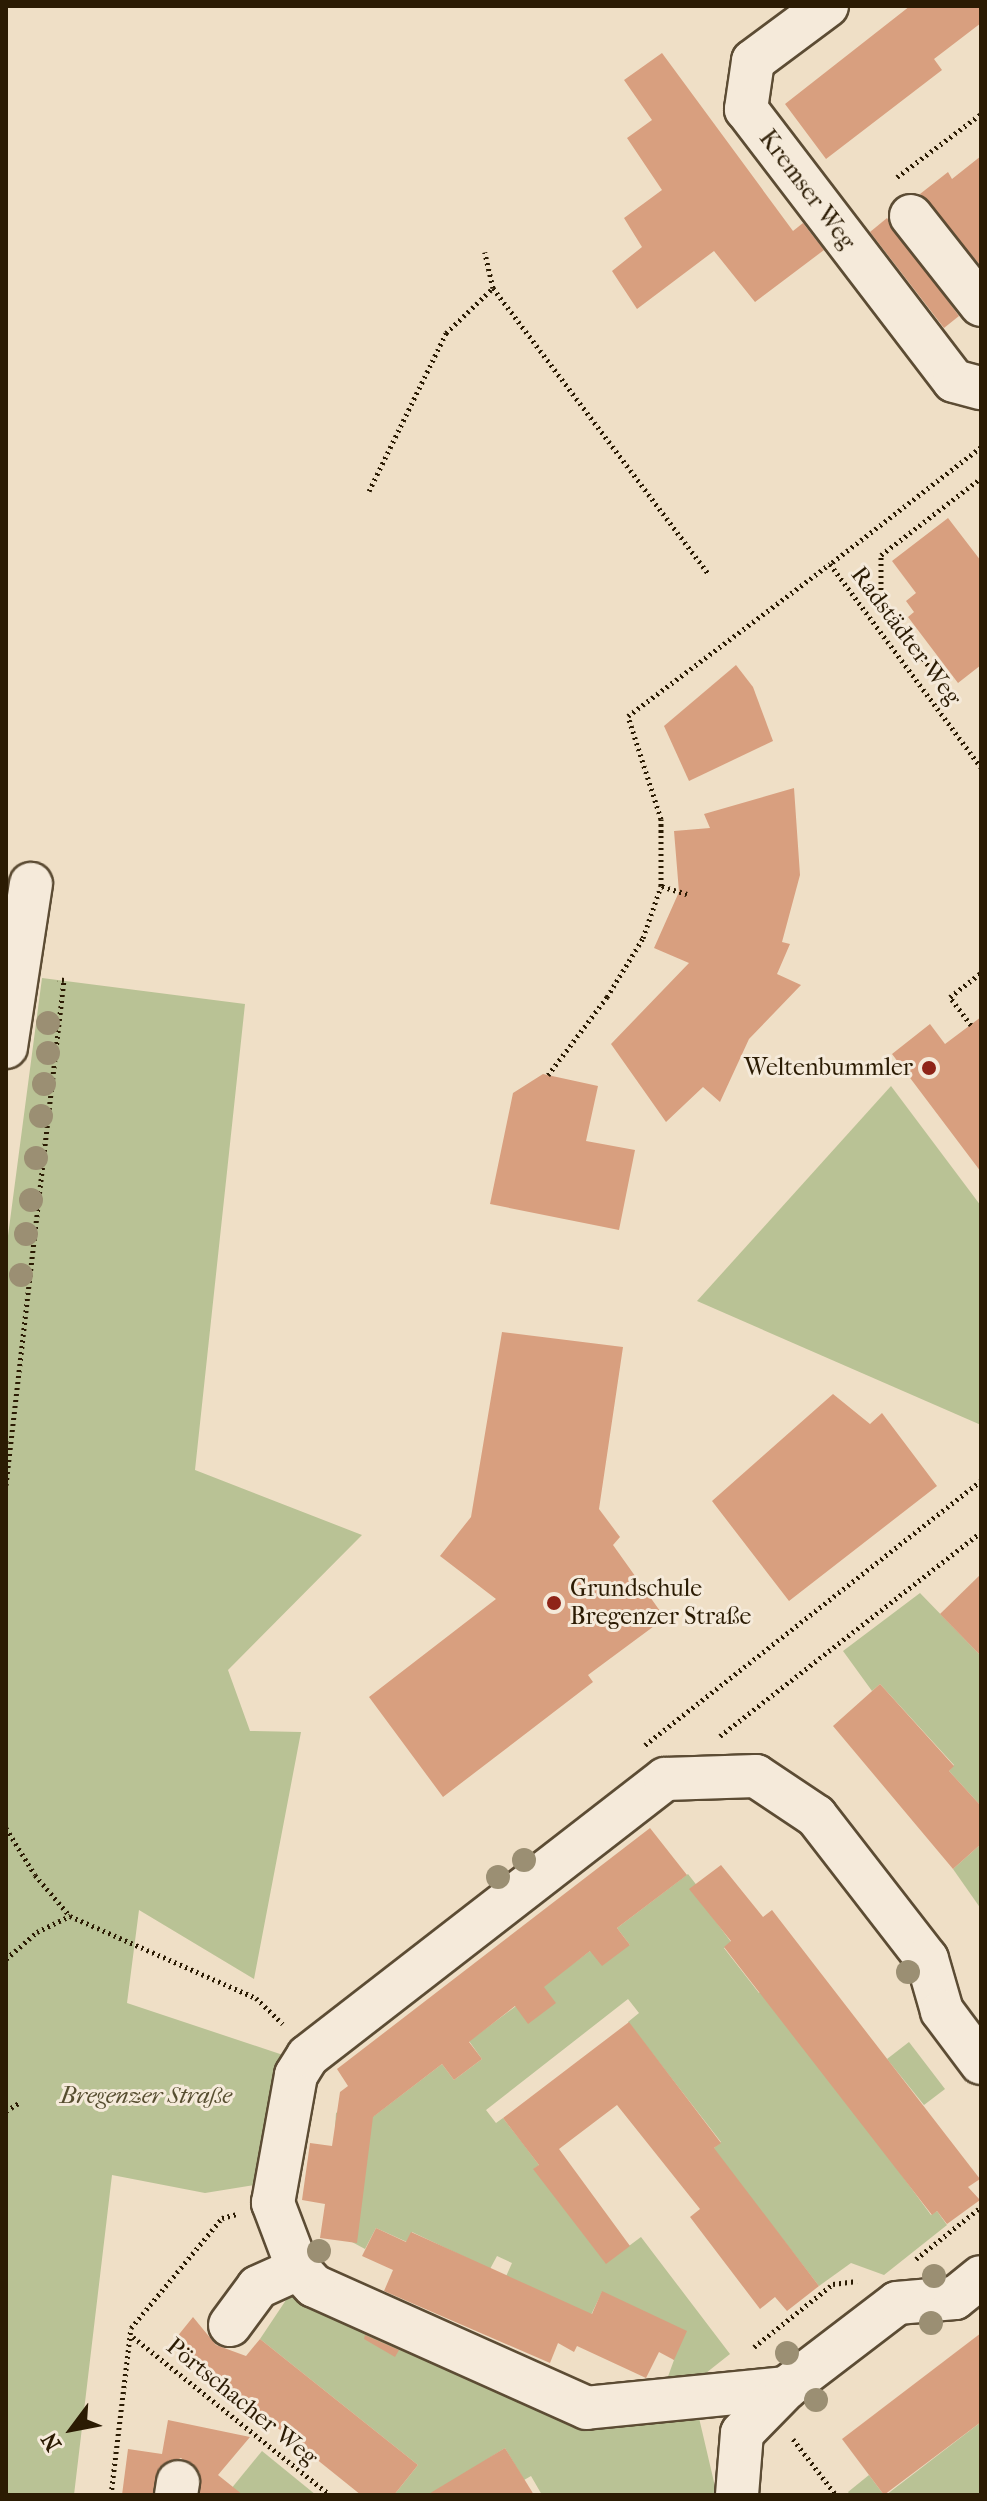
<!DOCTYPE html>
<html>
<head>
<meta charset="utf-8">
<style>
	body { margin:0 }
	#map { position:relative; width:987px; height:2501px; overflow:hidden; background:#efdfc6; font-family:"IM FELL French Canon",serif }
	div>[style] { position:absolute }
	.green>* { inset:0; background:#b9c295 }
	.building>* { inset:0; background:#d89f7f }
	.path>* { height:5px; margin-top:-2.5px; transform-origin:0; background:repeating-linear-gradient(90deg,#2b1b03 0 2px,transparent 0 6px) }
	.roads { filter:drop-shadow(2px 0 #5c4c34) drop-shadow(-2px 0 #5c4c34) drop-shadow(0 2px #5c4c34) drop-shadow(0 -2px #5c4c34) }
	.minor>* { height:42px; margin:-21px; padding:0 21px; transform-origin:21px; border-radius:21px; background:#f5eada }
	.trees>* { width:24px; height:24px; margin:-12px; border-radius:50%; background:#9b8f73 }
	.dots>* { width:22px; height:22px; translate:-50% -50%; box-sizing:border-box; border:4px solid #f5eada; border-radius:50% }
	span { translate:-50% -50%; white-space:nowrap; text-align:center; line-height:1.15; -webkit-text-stroke:6px #f5eada; paint-order:stroke }
	.street-label { font-size:24px; color:#2b1b03 }
	.poi-label { font-size:24px; color:#2b1b03 }
	.right { translate:-100% -50%; text-align:right }
	.left { translate:0 -50%; text-align:left }
	.park-label { font-size:24px; color:#564d2f; font-style:italic }
	.frame { position:absolute; inset:0; border:8px solid #2b1b03; pointer-events:none }
	.north { position:absolute; left:32px; top:2389px; width:80px; height:80px; -webkit-text-stroke:6px #f5eada; paint-order:stroke; rotate:238deg; font-size:22px; font-weight:700; line-height:32px; text-align:center; color:#2b1b03 }
	.north::after { content:''; display:block; margin:auto; width:28px; height:36px; background:#2b1b03; clip-path:polygon(50% 0,100% 100%,50% 72%,0 100%) }
</style>
</head>
<body>
<div id="map">
	<div class="green">
		<i style="clip-path:polygon(42px 978px,245px 1004px,195px 1470px,362px 1535px,228px 1670px,250px 1731px,301px 1732px,254px 1979px,139px 1910px,127px 2003px,283px 2055px,266px 2183px,205px 2193px,112px 2175px,74px 2495px,6px 2495px,6px 1251px)"></i>
		<i style="clip-path:polygon(891px 1086px,981px 1206px,981px 1425px,697px 1301px)"></i>
		<i style="clip-path:polygon(920px 1593px,981px 1656px,981px 1806px,949px 1771px,954px 1765px,880px 1684px,872px 1691px,843px 1651px)"></i>
		<i style="clip-path:polygon(981px 1844px,981px 1909px,953px 1869px)"></i>
		<i style="clip-path:polygon(688px 1874px,716px 1910px,711px 1915px,731px 1942px,724px 1948px,759px 1993px,765px 1989px,931px 2215px,937px 2211px,947px 2225px,884px 2275px,851px 2263px,819px 2286px,713px 2149px,721px 2142px,628px 2022px,639px 2013px,628px 1999px,486px 2110px,496px 2123px,503px 2118px,521px 2141px,539px 2165px,534px 2169px,606px 2263px,641px 2237px,730px 2354px,706px 2373px,666px 2382px,674px 2360px,602px 2292px,591px 2315px,504px 2281px,512px 2263px,497px 2256px,490px 2269px,412px 2232px,407px 2242px,376px 2228px,365px 2249px,352px 2242px,335px 2128px,336px 2113px,343px 2108px,374px 2116px,442px 2064px,454px 2080px,482px 2059px,469px 2041px,590px 1951px,630px 1945px,617px 1928px)"></i>
		<i style="clip-path:polygon(909px 2042px,945px 2089px,924px 2105px,887px 2059px)"></i>
		<i style="clip-path:polygon(292px 2291px,583px 2425px,696px 2405px,717px 2495px,542px 2495px,531px 2476px,524px 2480px,505px 2448px,431px 2495px,394px 2495px,418px 2465px,260px 2339px)"></i>
		<i style="clip-path:polygon(981px 2422px,981px 2495px,886px 2495px)"></i>
		<i style="clip-path:polygon(262px 2451px,316px 2495px,226px 2495px)"></i>
		<i style="clip-path:polygon(869px 2475px,884px 2495px,850px 2495px,848px 2492px)"></i>
	</div>
	<div class="building">
		<i style="clip-path:polygon(910px 6px,981px 6px,981px 23px,934px 59px,942px 70px,826px 159px,785px 104px)"></i>
		<i style="clip-path:polygon(662px 53px,793px 231px,803px 223px,824px 250px,755px 302px,714px 251px,637px 309px,612px 271px,642px 247px,624px 218px,662px 190px,627px 138px,652px 120px,624px 80px)"></i>
		<i style="clip-path:polygon(981px 156px,981px 266px,920px 194px,948px 172px,952px 179px)"></i>
		<i style="clip-path:polygon(887px 218px,959px 316px,944px 328px,870px 232px)"></i>
		<i style="clip-path:polygon(948px 518px,981px 561px,981px 665px,958px 683px,908px 617px,914px 612px,906px 601px,916px 593px,892px 561px)"></i>
		<i style="clip-path:polygon(736px 665px,753px 687px,773px 741px,689px 781px,664px 726px)"></i>
		<i style="clip-path:polygon(794px 788px,800px 875px,782px 942px,790px 944px,777px 974px,801px 985px,749px 1039px,720px 1102px,703px 1087px,666px 1122px,611px 1044px,689px 963px,654px 948px,679px 892px,674px 831px,710px 828px,704px 814px)"></i>
		<i style="clip-path:polygon(981px 1017px,981px 1172px,892px 1054px,930px 1024px,945px 1044px)"></i>
		<i style="clip-path:polygon(543px 1074px,598px 1086px,586px 1141px,635px 1150px,619px 1230px,490px 1204px,513px 1093px)"></i>
		<i style="clip-path:polygon(502px 1332px,623px 1347px,599px 1509px,620px 1537px,613px 1545px,665px 1618px,588px 1675px,593px 1682px,443px 1797px,369px 1697px,496px 1599px,440px 1556px,471px 1517px)"></i>
		<i style="clip-path:polygon(833px 1394px,870px 1424px,882px 1413px,937px 1486px,789px 1601px,712px 1501px)"></i>
		<i style="clip-path:polygon(981px 1574px,981px 1656px,940px 1614px)"></i>
		<i style="clip-path:polygon(880px 1684px,954px 1766px,949px 1771px,981px 1806px,981px 1844px,953px 1869px,833px 1726px)"></i>
		<i style="clip-path:polygon(650px 1828px,687px 1875px,617px 1928px,630px 1945px,602px 1966px,590px 1951px,544px 1987px,556px 2003px,528px 2024px,515px 2006px,469px 2042px,482px 2059px,454px 2080px,442px 2064px,373px 2117px,357px 2243px,320px 2238px,325px 2204px,302px 2200px,310px 2143px,332px 2146px,340px 2092px,348px 2086px,337px 2069px)"></i>
		<i style="clip-path:polygon(721px 1865px,763px 1917px,772px 1910px,980px 2179px,968px 2187px,980px 2200px,947px 2224px,937px 2211px,932px 2215px,724px 1947px,731px 1941px,689px 1889px)"></i>
		<i style="clip-path:polygon(629px 2022px,721px 2143px,714px 2148px,819px 2286px,787px 2311px,775px 2297px,760px 2309px,690px 2217px,700px 2209px,617px 2105px,559px 2149px,630px 2246px,606px 2264px,533px 2169px,546px 2160px,539px 2165px,503px 2118px)"></i>
		<i style="clip-path:polygon(376px 2228px,406px 2242px,411px 2232px,592px 2314px,602px 2291px,687px 2331px,674px 2360px,659px 2352px,646px 2378px,577px 2346px,574px 2352px,558px 2343px,550px 2363px,384px 2291px,393px 2270px,362px 2256px)"></i>
		<i style="clip-path:polygon(193px 2317px,216px 2345px,246px 2356px,260px 2339px,418px 2465px,394px 2495px,361px 2495px,172px 2343px)"></i>
		<i style="clip-path:polygon(981px 2333px,981px 2422px,884px 2495px,842px 2439px)"></i>
		<i style="clip-path:polygon(365px 2335px,399px 2350px,395px 2357px,364px 2339px)"></i>
		<i style="clip-path:polygon(168px 2420px,250px 2437px,218px 2475px,243px 2495px,200px 2495px,200px 2473px,181px 2458px,159px 2468px,153px 2495px,122px 2495px,128px 2449px,162px 2454px)"></i>
		<i style="clip-path:polygon(505px 2448px,534px 2495px,427px 2495px)"></i>
	</div>
	<div class="path">
		<i style="left:897px;top:177px;width:105px;rotate:-36.9deg"></i>
		<i style="left:493px;top:288px;width:357px;rotate:53deg"></i>
		<i style="left:981px;top:447px;width:191px;rotate:142.2deg"></i>
		<i style="left:830px;top:564px;width:253px;rotate:53.4deg"></i>
		<i style="left:369px;top:491px;width:176px;rotate:-64deg"></i>
		<i style="left:446px;top:333px;width:65px;rotate:-43.8deg"></i>
		<i style="left:493px;top:288px;width:37px;rotate:-103deg"></i>
		<i style="left:928px;top:665px;width:79px;rotate:-126.3deg"></i>
		<i style="left:881px;top:601px;width:46px;rotate:-90deg"></i>
		<i style="left:881px;top:555px;width:126px;rotate:-37.6deg"></i>
		<i style="left:687px;top:894px;width:27px;rotate:-163deg"></i>
		<i style="left:661px;top:886px;width:67px;rotate:-90deg"></i>
		<i style="left:661px;top:819px;width:108px;rotate:-107.8deg"></i>
		<i style="left:628px;top:716px;width:253px;rotate:-37deg"></i>
		<i style="left:971px;top:1025px;width:35px;rotate:-127deg"></i>
		<i style="left:950px;top:997px;width:39px;rotate:-38deg"></i>
		<i style="left:548px;top:1075px;width:98px;rotate:-52.9deg"></i>
		<i style="left:607px;top:997px;width:69px;rotate:-58.6deg"></i>
		<i style="left:643px;top:938px;width:55px;rotate:-70.9deg"></i>
		<i style="left:6px;top:1485px;width:508px;rotate:-83.45deg"></i>
		<i style="left:64px;top:980px;width:6px;rotate:-171deg"></i>
		<i style="left:720px;top:1736px;width:331px;rotate:-38deg"></i>
		<i style="left:645px;top:1745px;width:427px;rotate:-38.2deg"></i>
		<i style="left:6px;top:1828px;width:55px;rotate:58.3deg"></i>
		<i style="left:35px;top:1875px;width:54px;rotate:49.5deg"></i>
		<i style="left:6px;top:1959px;width:41px;rotate:-41.1deg"></i>
		<i style="left:37px;top:1932px;width:37px;rotate:-26deg"></i>
		<i style="left:70px;top:1916px;width:203px;rotate:23.8deg"></i>
		<i style="left:256px;top:1998px;width:37px;rotate:44deg"></i>
		<i style="left:6px;top:2111px;width:15px;rotate:-32deg"></i>
		<i style="left:916px;top:2259px;width:83px;rotate:-38.7deg"></i>
		<i style="left:133px;top:2337px;width:253px;rotate:38.7deg"></i>
		<i style="left:754px;top:2347px;width:101px;rotate:-38.6deg"></i>
		<i style="left:833px;top:2284px;width:24px;rotate:-7deg"></i>
		<i style="left:793px;top:2439px;width:71px;rotate:52.5deg"></i>
		<i style="left:111px;top:2495px;width:168px;rotate:-83.2deg"></i>
		<i style="left:131px;top:2328px;width:143px;rotate:-50.4deg"></i>
		<i style="left:222px;top:2218px;width:16px;rotate:-15deg"></i>
	</div>
	<div class="roads">
		<div class="minor">
			<i style="left:827px;top:6px;width:92px;rotate:143.4deg"></i>
			<i style="left:753px;top:61px;width:49px;rotate:98.3deg"></i>
			<i style="left:746px;top:109px;width:342px;rotate:52.6deg"></i>
			<i style="left:954px;top:381px;width:28px;rotate:15deg"></i>
			<i style="left:911px;top:216px;width:113px;rotate:51.8deg"></i>
			<i style="left:6px;top:1047px;width:165px;rotate:-81.3deg"></i>
			<i style="left:230px;top:2325px;width:47px;rotate:-53.6deg"></i>
			<i style="left:258px;top:2287px;width:44px;rotate:-24.2deg"></i>
			<i style="left:786px;top:2388px;width:200px;rotate:174.3deg"></i>
			<i style="left:587px;top:2408px;width:299px;rotate:-155.9deg"></i>
			<i style="left:314px;top:2286px;width:23px;rotate:-133deg"></i>
			<i style="left:298px;top:2269px;width:71px;rotate:-110.7deg"></i>
			<i style="left:273px;top:2203px;width:130px;rotate:-79.8deg"></i>
			<i style="left:296px;top:2075px;width:22px;rotate:-58deg"></i>
			<i style="left:308px;top:2056px;width:452px;rotate:-37.8deg"></i>
			<i style="left:665px;top:1779px;width:91px;rotate:-1.9deg"></i>
			<i style="left:756px;top:1776px;width:72px;rotate:33.7deg"></i>
			<i style="left:816px;top:1816px;width:181px;rotate:52.2deg"></i>
			<i style="left:927px;top:1959px;width:54px;rotate:73.9deg"></i>
			<i style="left:942px;top:2011px;width:65px;rotate:53.1deg"></i>
			<i style="left:176px;top:2495px;width:13px;rotate:-81deg"></i>
			<i style="left:737px;top:2495px;width:62px;rotate:-85.4deg"></i>
			<i style="left:742px;top:2433px;width:63px;rotate:-45.6deg"></i>
			<i style="left:786px;top:2388px;width:140px;rotate:-37.4deg"></i>
			<i style="left:897px;top:2303px;width:58px;rotate:-4.9deg"></i>
			<i style="left:955px;top:2298px;width:33px;rotate:-39deg"></i>
		</div>
	</div>
	<div class="trees">
		<i style="left:48px;top:1023px"></i>
		<i style="left:48px;top:1053px"></i>
		<i style="left:44px;top:1084px"></i>
		<i style="left:41px;top:1116px"></i>
		<i style="left:36px;top:1158px"></i>
		<i style="left:31px;top:1200px"></i>
		<i style="left:26px;top:1234px"></i>
		<i style="left:21px;top:1275px"></i>
		<i style="left:524px;top:1860px"></i>
		<i style="left:498px;top:1877px"></i>
		<i style="left:908px;top:1972px"></i>
		<i style="left:319px;top:2251px"></i>
		<i style="left:934px;top:2276px"></i>
		<i style="left:931px;top:2323px"></i>
		<i style="left:787px;top:2353px"></i>
		<i style="left:816px;top:2400px"></i>
	</div>
	<div class="dots">
		<i style="left:929px;top:1068px;background:#8f2418"></i>
		<i style="left:554px;top:1603px;background:#8f2418"></i>
	</div>
	<div class="street-label">
		<span style="left:807px;top:190px;rotate:53deg">Kremser Weg</span>
		<span style="left:906px;top:636px;rotate:53deg">Radstädter Weg</span>
		<span style="left:242px;top:2402px;rotate:39deg">Pörtschacher Weg</span>
	</div>
	<div class="poi-label">
		<span class="right" style="left:913px;top:1068px">Weltenbummler</span>
		<span class="left" style="left:570px;top:1603px">Grundschule<br>Bregenzer Straße</span>
	</div>
	<div class="park-label">
		<span style="left:146px;top:2096px">Bregenzer Straße</span>
	</div>
	<div class="frame"></div>
	<div class="north">N</div>
</div>
</body>
</html>
